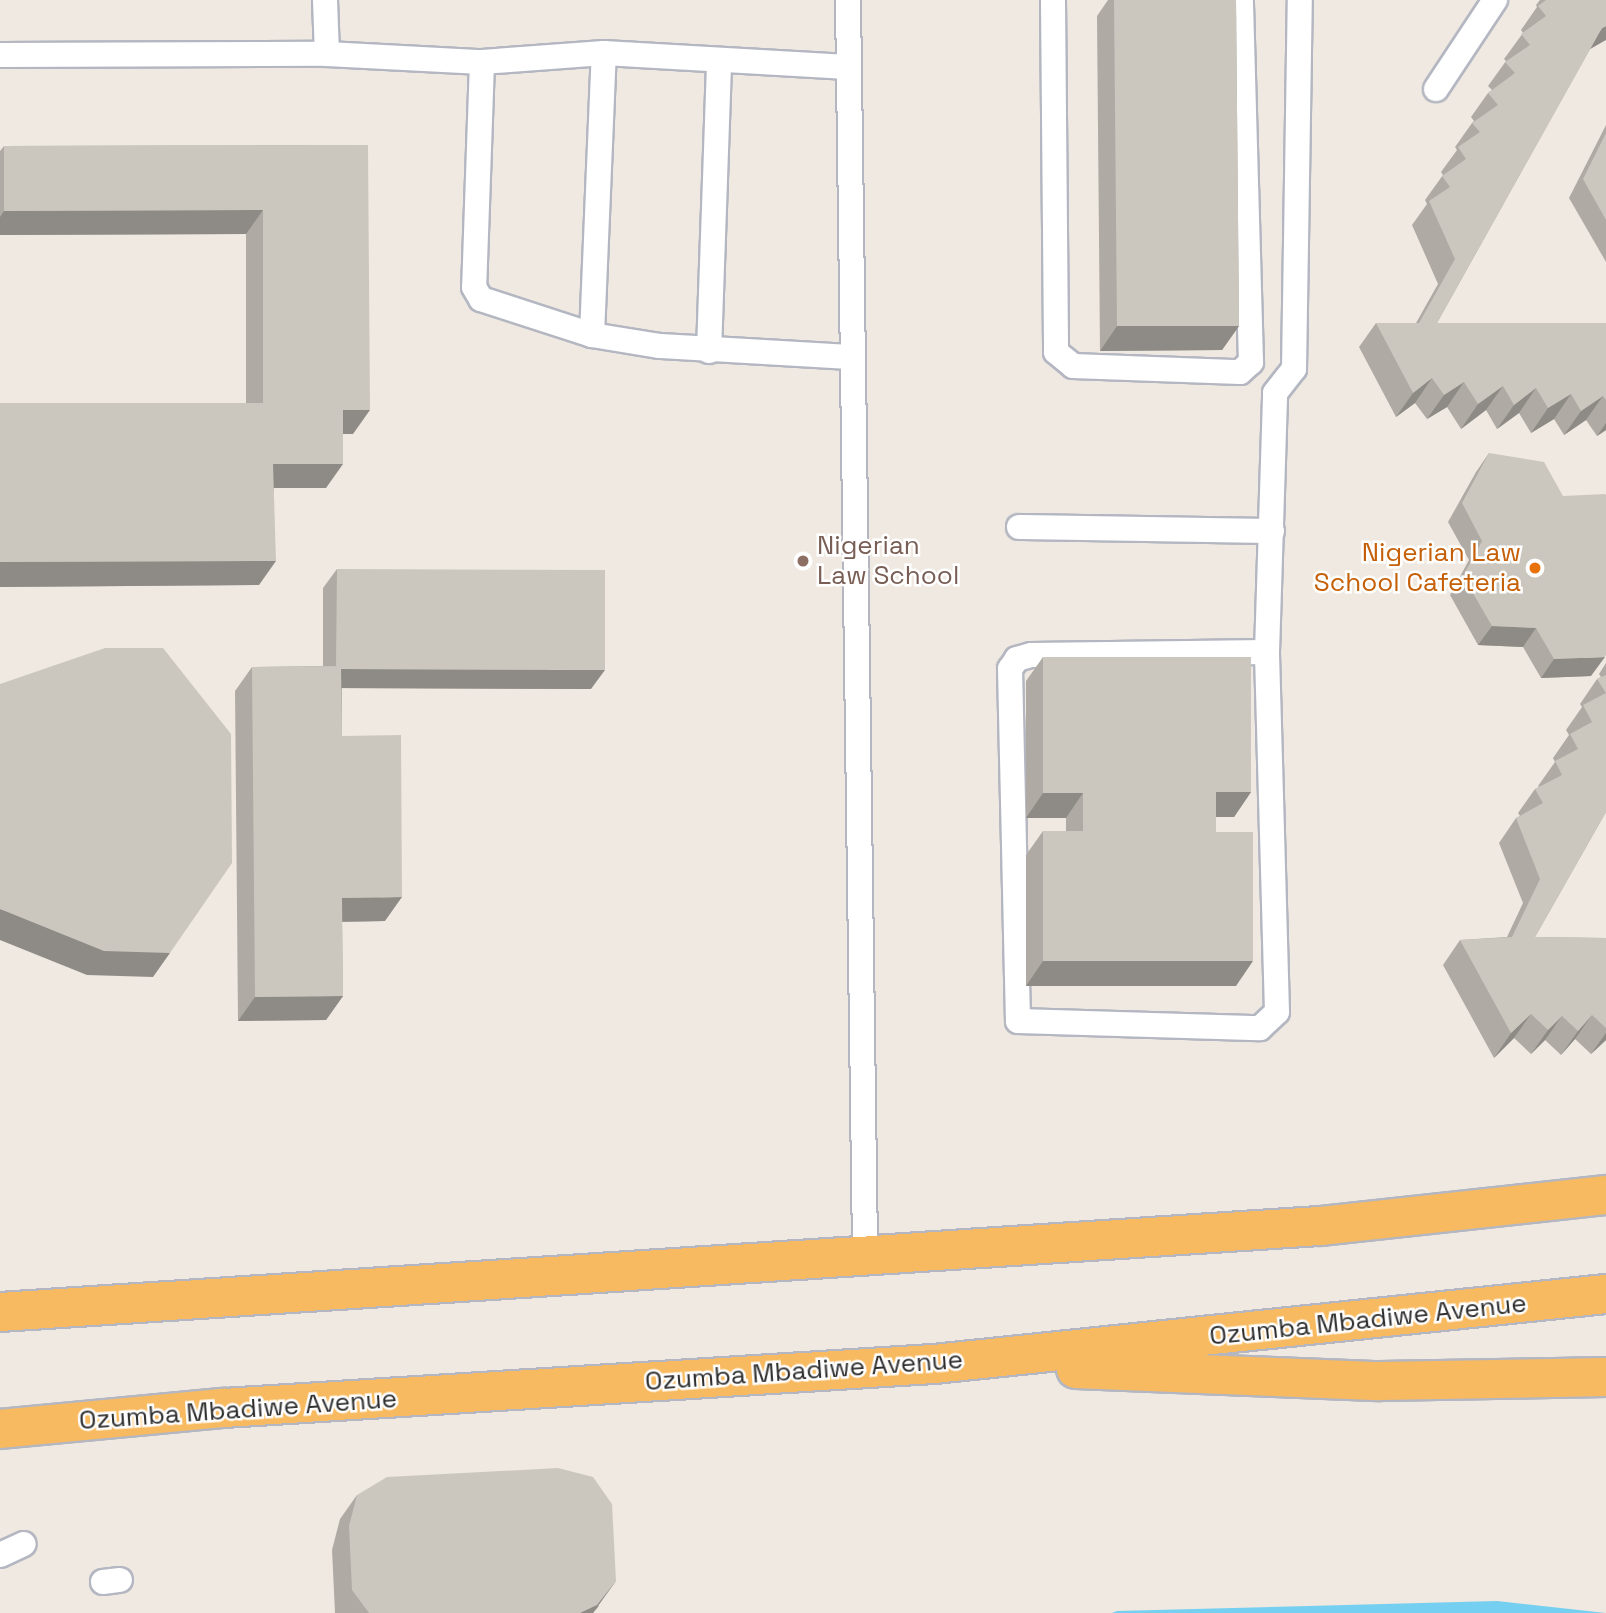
<!DOCTYPE html>
<html>
<head>
<meta charset="utf-8">
<style>
	body { margin:0 }
	#map { position:relative; width:1606px; height:1613px; overflow:hidden; background:#efe9e1; font-family:"Space Grotesk",sans-serif }
	div>[style] { position:absolute }
	.water>* { inset:0; background:#75cff0 }
	.roads { filter:drop-shadow(2px 0 #b4b7c1) drop-shadow(-2px 0 #b4b7c1) drop-shadow(0 2px #b4b7c1) drop-shadow(0 -2px #b4b7c1) }
	.service>* { height:24px; margin:-12px; padding:0 12px; transform-origin:12px; border-radius:12px; background:#fff }
	.trunk>* { height:38px; margin:-19px; padding:0 19px; transform-origin:19px; border-radius:19px; background:#f8ba60 }
	.wall>* { inset:0; background:#afaba4 }
	.shaded-wall>* { inset:0; background:#8e8b86 }
	.building>* { inset:0; background:#cbc7bf }
	.dots>* { width:19px; height:19px; translate:-50% -50%; box-sizing:border-box; border:4px solid #fff; border-radius:50% }
	span { translate:-50% -50%; white-space:nowrap; text-align:center; line-height:1.15; -webkit-text-stroke:5px #fff; paint-order:stroke }
	.education-label { font-size:26px; color:#785e54 }
	.left { translate:0 -50%; text-align:left }
	.food-label { font-size:26px; color:#c56008 }
	.right { translate:-100% -50%; text-align:right }
	.street-label { font-size:26px; color:#2e2e2e }
</style>
</head>
<body>
<div id="map">
	<div class="water">
		<i style="clip-path:polygon(1497px 1601px,1606px 1613px,1112px 1613px,1117px 1611px)"></i>
	</div>
	<div class="roads">
		<div class="service">
			<i style="left:325px;top:0;width:54px;rotate:87.9deg"></i>
			<i style="left:848px;top:0;width:1256px;rotate:89.22deg"></i>
			<i style="left:1053px;top:0;width:352px;rotate:89.5deg"></i>
			<i style="left:1056px;top:352px;width:22px;rotate:39deg"></i>
			<i style="left:1073px;top:366px;width:167px;rotate:2.1deg"></i>
			<i style="left:1240px;top:372px;width:15px;rotate:-42deg"></i>
			<i style="left:1251px;top:362px;width:362px;rotate:-91.6deg"></i>
			<i style="left:0;top:55px;width:327px;rotate:-0.2deg"></i>
			<i style="left:327px;top:54px;width:155px;rotate:3deg"></i>
			<i style="left:482px;top:62px;width:122px;rotate:-4.2deg"></i>
			<i style="left:604px;top:53px;width:244px;rotate:3.3deg"></i>
			<i style="left:482px;top:62px;width:225px;rotate:92deg"></i>
			<i style="left:474px;top:287px;width:14px;rotate:60deg"></i>
			<i style="left:481px;top:299px;width:117px;rotate:18deg"></i>
			<i style="left:592px;top:335px;width:69px;rotate:9.2deg"></i>
			<i style="left:660px;top:346px;width:191px;rotate:3.3deg"></i>
			<i style="left:1436px;top:89px;width:107px;rotate:-56.5deg"></i>
			<i style="left:592px;top:335px;width:282px;rotate:-87.6deg"></i>
			<i style="left:709px;top:351px;width:291px;rotate:-88deg"></i>
			<i style="left:1019px;top:527px;width:253px;rotate:0.9deg"></i>
			<i style="left:1267px;top:652px;width:236px;rotate:179.3deg"></i>
			<i style="left:1031px;top:655px;width:15px;rotate:164deg"></i>
			<i style="left:1017px;top:659px;width:12px;rotate:125deg"></i>
			<i style="left:1010px;top:669px;width:352px;rotate:88.7deg"></i>
			<i style="left:1018px;top:1021px;width:242px;rotate:1.7deg"></i>
			<i style="left:1260px;top:1028px;width:23px;rotate:-43deg"></i>
			<i style="left:1277px;top:1012px;width:360px;rotate:-91.6deg"></i>
			<i style="left:1267px;top:652px;width:259px;rotate:-88.2deg"></i>
			<i style="left:1275px;top:393px;width:31px;rotate:-52deg"></i>
			<i style="left:1294px;top:369px;width:369px;rotate:-89.1deg"></i>
			<i style="left:0;top:1555px;width:26px;rotate:-25deg"></i>
			<i style="left:103px;top:1582px;width:17px;rotate:-7deg"></i>
		</div>
		<div class="trunk">
			<i style="left:0;top:1312px;width:1323px;rotate:-3.73deg"></i>
			<i style="left:1320px;top:1226px;width:288px;rotate:-6.2deg"></i>
			<i style="left:1076px;top:1369px;width:304px;rotate:2.3deg"></i>
			<i style="left:1380px;top:1381px;width:226px;rotate:-1deg"></i>
			<i style="left:0;top:1429px;width:225px;rotate:-5.4deg"></i>
			<i style="left:224px;top:1408px;width:711px;rotate:-3.55deg"></i>
			<i style="left:934px;top:1364px;width:676px;rotate:-5.95deg"></i>
		</div>
	</div>
	<div class="wall">
		<i style="clip-path:polygon(1108px 0,1236px 0,1239px 326px,1222px 350px,1100px 351px,1097px 16px)"></i>
		<i style="clip-path:polygon(1540px 0,1606px 0,1590px 49px,1437px 323px,1606px 323px,1606px 430px,1597px 436px,1586px 420px,1564px 435px,1554px 419px,1531px 433px,1519px 413px,1497px 429px,1486px 410px,1461px 429px,1447px 407px,1427px 419px,1415px 403px,1396px 417px,1359px 347px,1376px 323px,1416px 323px,1438px 284px,1412px 225px,1427px 204px,1425px 200px,1443px 175px,1441px 172px,1457px 150px,1455px 147px,1472px 123px,1474px 121px,1471px 117px,1488px 93px,1492px 90px,1488px 86px,1506px 61px,1504px 59px,1523px 33px,1521px 30px,1537px 7px,1536px 5px)"></i>
		<i style="clip-path:polygon(1606px 125px,1606px 262px,1569px 198px)"></i>
		<i style="clip-path:polygon(evenodd,368px 145px,353px 434px,343px 434px,326px 488px,274px 488px,259px 585px,0 587px,0 151px,4px 146px,368px 145px,246px 234px,246px 403px,0 403px,0 235px,246px 234px)"></i>
		<i style="clip-path:polygon(1489px 453px,1591px 676px,1541px 678px,1523px 647px,1478px 645px,1450px 595px,1469px 560px,1448px 522px,1476px 472px)"></i>
		<i style="clip-path:polygon(337px 569px,591px 689px,342px 688px,342px 736px,385px 921px,342px 922px,343px 996px,326px 1020px,238px 1021px,235px 691px,252px 667px,323px 666px,323px 588px)"></i>
		<i style="clip-path:polygon(1043px 657px,1251px 792px,1234px 817px,1216px 817px,1216px 832px,1236px 986px,1026px 986px,1026px 855px,1043px 831px,1066px 831px,1066px 818px,1026px 818px,1026px 681px)"></i>
		<i style="clip-path:polygon(1606px 663px,1606px 812px,1535px 937px,1606px 938px,1606px 1040px,1591px 1054px,1575px 1039px,1561px 1055px,1545px 1040px,1531px 1054px,1514px 1038px,1494px 1058px,1443px 965px,1460px 940px,1507px 937px,1523px 903px,1499px 843px,1516px 818px,1520px 816px,1518px 813px,1535px 789px,1539px 787px,1538px 786px,1555px 762px,1553px 758px,1569px 735px,1566px 730px,1582px 707px,1580px 704px,1597px 679px,1601px 677px,1599px 674px)"></i>
		<i style="clip-path:polygon(357px 1495px,599px 1606px,593px 1613px,335px 1613px,332px 1550px,340px 1519px)"></i>
	</div>
	<div class="shaded-wall">
		<i style="clip-path:polygon(1606px 26px,1606px 40px,1585px 52px,1602px 28px)"></i>
		<i style="clip-path:polygon(263px 210px,246px 234px,0 235px,0 217px,4px 211px)"></i>
		<i style="clip-path:polygon(1117px 326px,1239px 326px,1222px 350px,1100px 351px)"></i>
		<i style="clip-path:polygon(1432px 378px,1415px 403px,1396px 417px,1413px 393px)"></i>
		<i style="clip-path:polygon(1464px 382px,1447px 407px,1427px 419px,1444px 395px)"></i>
		<i style="clip-path:polygon(1503px 386px,1486px 410px,1461px 429px,1478px 404px)"></i>
		<i style="clip-path:polygon(1536px 388px,1519px 413px,1497px 429px,1514px 405px)"></i>
		<i style="clip-path:polygon(1571px 394px,1554px 419px,1531px 433px,1548px 408px)"></i>
		<i style="clip-path:polygon(1603px 396px,1586px 420px,1564px 435px,1581px 411px)"></i>
		<i style="clip-path:polygon(343px 410px,370px 410px,353px 434px,326px 434px)"></i>
		<i style="clip-path:polygon(1606px 423px,1606px 430px,1597px 436px)"></i>
		<i style="clip-path:polygon(273px 464px,343px 464px,326px 488px,256px 488px)"></i>
		<i style="clip-path:polygon(276px 561px,259px 585px,0 587px,0 562px)"></i>
		<i style="clip-path:polygon(1492px 626px,1536px 628px,1523px 647px,1478px 645px)"></i>
		<i style="clip-path:polygon(1605px 657px,1591px 676px,1541px 678px,1554px 659px)"></i>
		<i style="clip-path:polygon(336px 669px,605px 670px,591px 689px,323px 688px)"></i>
		<i style="clip-path:polygon(1216px 792px,1251px 792px,1234px 817px,1199px 817px)"></i>
		<i style="clip-path:polygon(1043px 793px,1083px 793px,1066px 818px,1026px 818px)"></i>
		<i style="clip-path:polygon(402px 897px,385px 921px,325px 922px,342px 898px)"></i>
		<i style="clip-path:polygon(0 909px,170px 953px,153px 977px,87px 975px,0 940px)"></i>
		<i style="clip-path:polygon(1043px 961px,1253px 961px,1236px 986px,1026px 986px)"></i>
		<i style="clip-path:polygon(343px 996px,326px 1020px,238px 1021px,255px 997px)"></i>
		<i style="clip-path:polygon(1531px 1014px,1514px 1038px,1494px 1058px,1511px 1033px)"></i>
		<i style="clip-path:polygon(1592px 1015px,1575px 1039px,1561px 1055px,1578px 1031px)"></i>
		<i style="clip-path:polygon(1562px 1016px,1545px 1040px,1531px 1054px,1548px 1030px)"></i>
		<i style="clip-path:polygon(1606px 1033px,1606px 1040px,1591px 1054px)"></i>
		<i style="clip-path:polygon(616px 1581px,593px 1613px,580px 1613px)"></i>
	</div>
	<div class="building">
		<i style="clip-path:polygon(1114px 0,1236px 0,1239px 326px,1117px 326px)"></i>
		<i style="clip-path:polygon(1546px 0,1606px 0,1606px 26px,1602px 28px,1437px 323px,1606px 323px,1606px 400px,1603px 396px,1581px 411px,1571px 394px,1548px 408px,1536px 388px,1514px 405px,1503px 386px,1478px 404px,1464px 382px,1444px 395px,1432px 378px,1413px 393px,1376px 323px,1419px 323px,1455px 259px,1429px 201px,1450px 187px,1442px 176px,1466px 159px,1458px 147px,1480px 132px,1472px 123px,1498px 105px,1488px 93px,1515px 73px,1505px 62px,1530px 45px,1521px 34px,1546px 16px,1538px 6px)"></i>
		<i style="clip-path:polygon(1606px 133px,1606px 220px,1583px 179px)"></i>
		<i style="clip-path:polygon(368px 145px,370px 410px,343px 410px,343px 464px,273px 464px,276px 561px,0 562px,0 403px,263px 403px,263px 210px,4px 211px,4px 146px)"></i>
		<i style="clip-path:polygon(1489px 453px,1544px 462px,1563px 496px,1605px 494px,1606px 495px,1606px 655px,1605px 657px,1554px 659px,1536px 628px,1492px 626px,1463px 576px,1482px 541px,1462px 503px)"></i>
		<i style="clip-path:polygon(337px 569px,605px 570px,605px 670px,341px 669px,341px 666px,336px 666px)"></i>
		<i style="clip-path:polygon(105px 648px,163px 648px,231px 734px,232px 863px,170px 953px,104px 951px,0 909px,0 684px)"></i>
		<i style="clip-path:polygon(1043px 657px,1251px 657px,1251px 792px,1216px 792px,1216px 832px,1253px 832px,1253px 961px,1043px 961px,1043px 831px,1083px 831px,1083px 793px,1043px 793px)"></i>
		<i style="clip-path:polygon(341px 666px,342px 736px,401px 735px,402px 897px,342px 898px,343px 996px,255px 997px,252px 667px)"></i>
		<i style="clip-path:polygon(1606px 675px,1606px 812px,1535px 937px,1606px 938px,1606px 1028px,1592px 1015px,1578px 1031px,1562px 1016px,1548px 1030px,1531px 1014px,1511px 1033px,1460px 940px,1512px 937px,1540px 879px,1516px 818px,1543px 803px,1535px 789px,1562px 775px,1555px 761px,1578px 749px,1570px 734px,1592px 722px,1583px 705px,1606px 693px,1597px 679px)"></i>
		<i style="clip-path:polygon(558px 1468px,593px 1477px,612px 1504px,616px 1581px,597px 1605px,580px 1613px,369px 1613px,352px 1590px,349px 1526px,357px 1495px,387px 1477px)"></i>
	</div>
	<div class="dots">
		<i style="left:803px;top:561px;background:#8d6e63"></i>
		<i style="left:1535px;top:568px;background:#e8710a"></i>
	</div>
	<div class="education-label">
		<span class="left" style="left:817px;top:561px">Nigerian<br>Law School</span>
	</div>
	<div class="food-label">
		<span class="right" style="left:1521px;top:568px">Nigerian Law<br>School Cafeteria</span>
	</div>
	<div class="street-label">
		<span style="left:1368px;top:1320px;rotate:-6deg">Ozumba Mbadiwe Avenue</span>
		<span style="left:804px;top:1371px;rotate:-4deg">Ozumba Mbadiwe Avenue</span>
		<span style="left:238px;top:1410px;rotate:-4deg">Ozumba Mbadiwe Avenue</span>
	</div>
</div>
</body>
</html>
